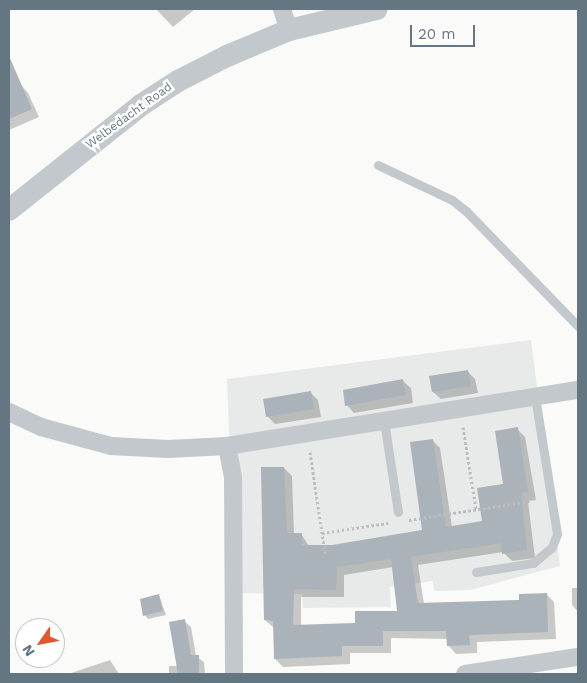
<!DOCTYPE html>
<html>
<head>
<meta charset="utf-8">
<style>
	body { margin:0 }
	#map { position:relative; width:587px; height:683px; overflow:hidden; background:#fafaf8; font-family:"Work Sans",sans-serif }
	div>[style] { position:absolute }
	.built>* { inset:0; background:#e8e9e9 }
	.shadow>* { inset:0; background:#0003 }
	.building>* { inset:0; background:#aab3b9 }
	.path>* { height:3px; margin-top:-1.5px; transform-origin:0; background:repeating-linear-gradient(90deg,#bbbfc2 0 2.5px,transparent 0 5px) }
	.service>* { height:9px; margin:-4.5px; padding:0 4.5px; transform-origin:4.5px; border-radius:4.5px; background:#c3c8cc }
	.minor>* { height:18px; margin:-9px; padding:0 9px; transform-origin:9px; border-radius:9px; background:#c3c8cc }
	.tertiary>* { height:22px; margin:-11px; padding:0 11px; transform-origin:11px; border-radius:11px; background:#c3c8cc }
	span { translate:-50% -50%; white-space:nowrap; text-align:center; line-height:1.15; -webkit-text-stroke:5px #fff; paint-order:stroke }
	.street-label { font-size:12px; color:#657683 }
	.frame { position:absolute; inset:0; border:10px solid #657683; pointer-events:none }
	.north { position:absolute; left:15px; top:618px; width:50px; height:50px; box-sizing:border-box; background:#fff; border:1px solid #c1c8cd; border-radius:50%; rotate:237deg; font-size:14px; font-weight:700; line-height:20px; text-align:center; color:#657683 }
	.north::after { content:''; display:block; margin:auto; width:18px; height:22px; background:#e4572e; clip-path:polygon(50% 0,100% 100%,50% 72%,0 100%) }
	.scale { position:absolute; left:410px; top:25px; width:65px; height:22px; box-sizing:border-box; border:2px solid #657683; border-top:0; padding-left:6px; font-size:15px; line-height:18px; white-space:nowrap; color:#657683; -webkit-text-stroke:4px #fff; paint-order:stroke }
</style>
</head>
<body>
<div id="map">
	<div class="built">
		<i style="clip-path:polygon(531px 340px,560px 566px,470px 590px,434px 591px,433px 581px,390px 587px,391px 607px,303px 608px,302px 594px,235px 593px,227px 379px)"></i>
	</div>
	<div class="shadow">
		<i style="clip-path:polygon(156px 9px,195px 9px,173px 27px)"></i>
		<i style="clip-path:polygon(21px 85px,28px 93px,39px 117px,9px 130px,9px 90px)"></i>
		<i style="clip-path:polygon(467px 371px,475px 379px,478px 393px,441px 399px,433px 392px)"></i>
		<i style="clip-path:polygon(403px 381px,411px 388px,413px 403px,354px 413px,347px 405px)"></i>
		<i style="clip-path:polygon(310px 392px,318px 400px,321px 417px,275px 424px,267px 416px)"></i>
		<i style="clip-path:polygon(evenodd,517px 429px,525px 437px,536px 500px,528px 501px,535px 558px,512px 561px,503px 552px,418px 565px,424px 604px,520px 601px,546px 594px,554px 602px,556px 639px,477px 642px,477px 653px,456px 654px,448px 645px,448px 639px,391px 638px,391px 653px,350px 653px,350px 664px,283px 667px,275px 659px,274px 628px,265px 620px,284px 468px,292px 476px,294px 534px,301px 534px,309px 546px,332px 546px,424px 531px,432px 440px,440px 448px,452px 527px,483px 522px,505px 485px,517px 429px,393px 567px,399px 612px,356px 624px,301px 626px,301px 597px,344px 597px,344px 575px,393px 567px)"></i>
		<i style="clip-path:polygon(572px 588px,578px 588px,578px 612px,572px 605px)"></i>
		<i style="clip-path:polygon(159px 596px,166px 615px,148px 619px,145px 615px)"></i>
		<i style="clip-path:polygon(184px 621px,191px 627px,196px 656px,204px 662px,205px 674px,169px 674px,169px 666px,178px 666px)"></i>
		<i style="clip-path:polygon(110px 660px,119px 674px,68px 674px)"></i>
	</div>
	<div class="building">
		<i style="clip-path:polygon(9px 56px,32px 109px,9px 119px)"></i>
		<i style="clip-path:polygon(468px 370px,471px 386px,432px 392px,429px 376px)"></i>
		<i style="clip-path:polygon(403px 379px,406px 395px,345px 406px,343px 390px)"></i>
		<i style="clip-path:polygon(311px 391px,314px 409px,266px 417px,263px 399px)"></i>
		<i style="clip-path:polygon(evenodd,518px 427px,528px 492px,521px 493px,527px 550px,502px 554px,501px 543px,411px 557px,418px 603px,519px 600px,519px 594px,547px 593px,548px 632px,469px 635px,470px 645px,447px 646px,446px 631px,383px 631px,383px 646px,342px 646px,342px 656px,274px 659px,273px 621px,264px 620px,261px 467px,284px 467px,287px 533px,302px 533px,302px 545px,332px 545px,422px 530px,410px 442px,433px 439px,446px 527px,482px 521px,477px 488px,503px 484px,495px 431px,518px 427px,391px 559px,397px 611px,355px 611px,355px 623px,293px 625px,294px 589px,336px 590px,337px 567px,391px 559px)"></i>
		<i style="clip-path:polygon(159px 594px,163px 611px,143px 616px,140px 599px)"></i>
		<i style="clip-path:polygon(185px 619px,191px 655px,199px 655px,199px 674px,178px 674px,169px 622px)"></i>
	</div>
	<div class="path">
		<i style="left:463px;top:427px;width:83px;rotate:81deg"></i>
		<i style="left:310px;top:452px;width:103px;rotate:81.6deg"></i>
		<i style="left:409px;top:520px;width:122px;rotate:-8.9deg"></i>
		<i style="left:322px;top:533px;width:67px;rotate:-8.6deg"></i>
	</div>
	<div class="service">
		<i style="left:378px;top:165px;width:82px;rotate:25.3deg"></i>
		<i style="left:452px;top:200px;width:18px;rotate:38deg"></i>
		<i style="left:466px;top:211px;width:161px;rotate:45.8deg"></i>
		<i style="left:384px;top:421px;width:92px;rotate:81.3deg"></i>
		<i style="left:476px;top:572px;width:58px;rotate:-9deg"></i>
		<i style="left:533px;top:563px;width:25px;rotate:-40deg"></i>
		<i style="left:552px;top:547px;width:14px;rotate:-69deg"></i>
		<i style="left:557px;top:534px;width:139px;rotate:-99.1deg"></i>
	</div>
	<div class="minor">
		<i style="left:282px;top:9px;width:22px;rotate:72deg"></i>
		<i style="left:9px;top:412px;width:35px;rotate:25deg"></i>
		<i style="left:41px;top:427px;width:73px;rotate:15.2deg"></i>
		<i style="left:111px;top:446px;width:57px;rotate:3deg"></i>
		<i style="left:168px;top:449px;width:59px;rotate:-2.9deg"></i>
		<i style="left:227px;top:446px;width:355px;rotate:-9.1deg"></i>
		<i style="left:227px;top:446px;width:32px;rotate:79deg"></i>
		<i style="left:233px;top:477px;width:197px;rotate:89.7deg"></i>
		<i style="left:465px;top:674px;width:114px;rotate:-8.6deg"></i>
	</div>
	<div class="tertiary">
		<i style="left:9px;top:210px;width:169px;rotate:-38.5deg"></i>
		<i style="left:141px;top:105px;width:44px;rotate:-33deg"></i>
		<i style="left:178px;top:81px;width:55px;rotate:-27deg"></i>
		<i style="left:227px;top:56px;width:67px;rotate:-22.8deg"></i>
		<i style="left:289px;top:30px;width:90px;rotate:-13.4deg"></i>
	</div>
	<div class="street-label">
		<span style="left:129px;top:116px;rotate:-36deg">Welbedacht Road</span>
	</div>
	<div class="frame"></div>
	<div class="north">N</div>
	<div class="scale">20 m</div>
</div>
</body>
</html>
